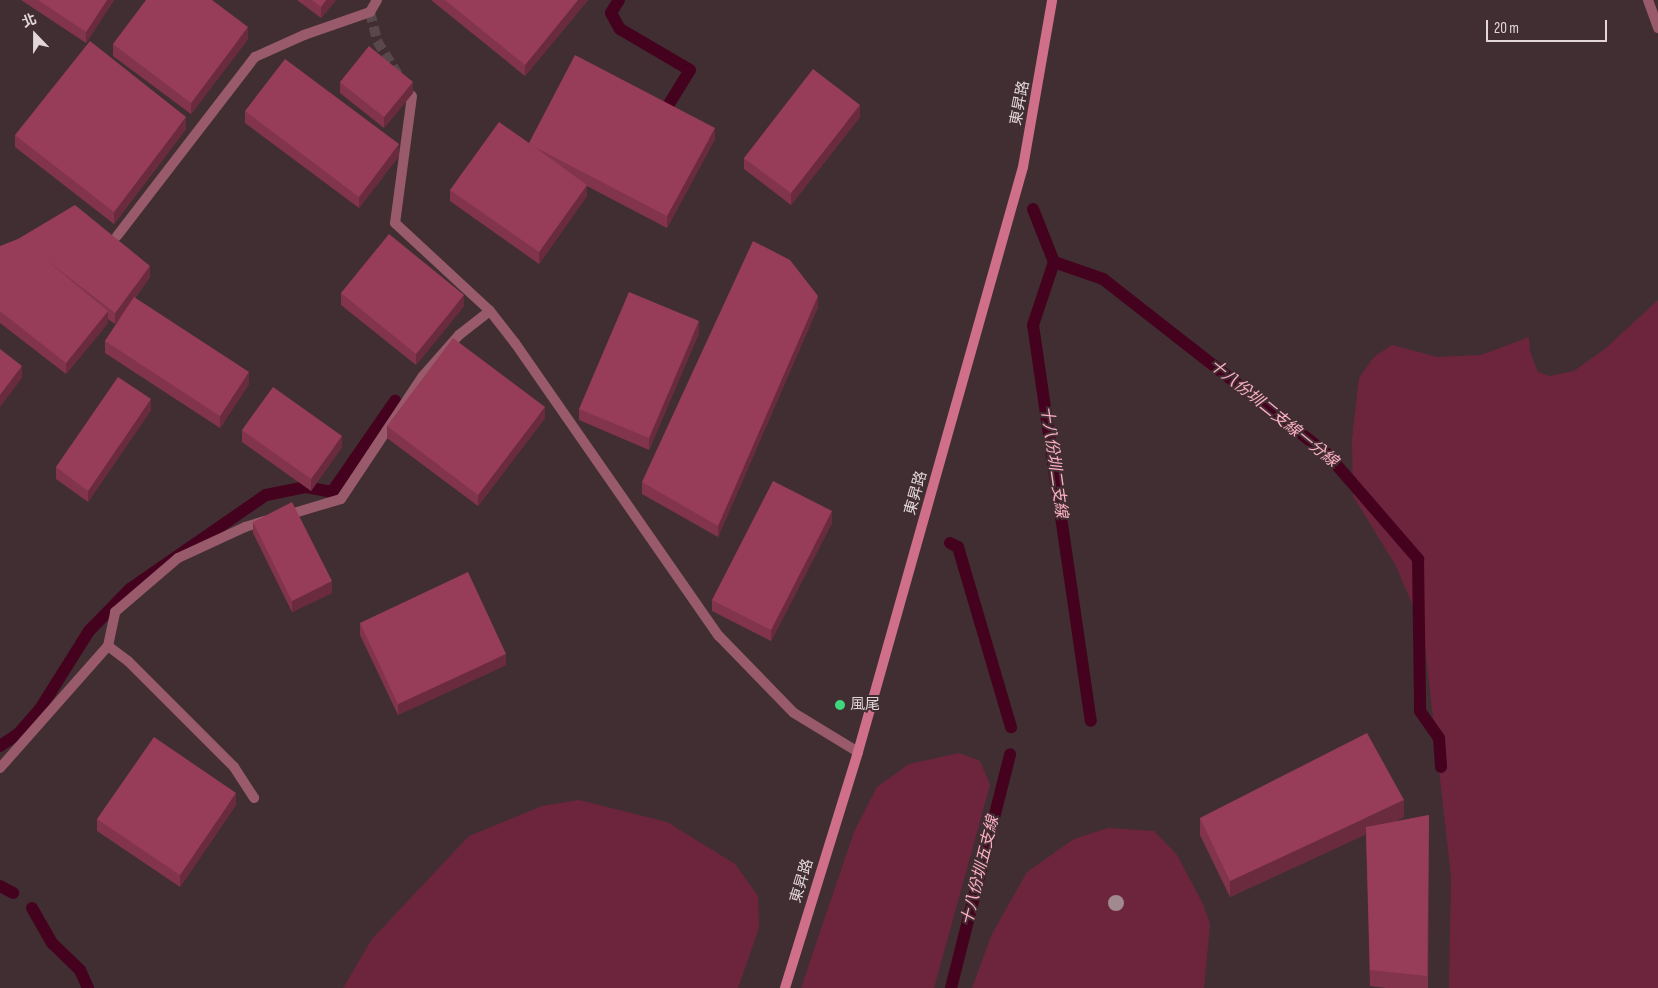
<!DOCTYPE html>
<html>
<head>
<meta charset="utf-8">
<style>
	body { margin:0 }
	#map { position:relative; width:1658px; height:988px; overflow:hidden; background:#412e33; font-family:"Sofia Sans Condensed","Noto Sans TC",sans-serif }
	div>[style] { position:absolute }
	.green>* { inset:0; background:#6d253d }
	.stream>* { height:12px; margin:-6px; padding:0 6px; transform-origin:6px; border-radius:6px; background:#45021e }
	.street-tunnel>* { height:10px; margin-top:-5px; transform-origin:0; background:repeating-linear-gradient(90deg,#59474c 0 10px,transparent 0 15px) }
	.lane>* { height:10px; margin:-5px; padding:0 5px; transform-origin:5px; border-radius:5px; background:#995b6c }
	.street>* { height:10px; margin:-5px; padding:0 5px; transform-origin:5px; border-radius:5px; background:#995b6c }
	.secondary>* { height:10px; margin:-5px; padding:0 5px; transform-origin:5px; border-radius:5px; background:#cf6f8a }
	.trees>* { width:16px; height:16px; margin:-8px; border-radius:50%; background:#a18a8f }
	.wall>* { inset:0; background:#82344d }
	.shaded-wall>* { inset:0; background:#6a2b3f }
	.building>* { inset:0; background:#973d5a }
	.dots>* { width:14px; height:14px; translate:-50% -50%; box-sizing:border-box; border:2px solid #412e33; border-radius:50% }
	span { translate:-50% -50%; white-space:nowrap; text-align:center; line-height:1.15; -webkit-text-stroke:4px #412e33; paint-order:stroke }
	.street-label { font-size:15px; color:#e2d6d9 }
	.poi-label { font-size:15px; color:#e2d6d9 }
	.left { translate:0 -50%; text-align:left }
	.water-label { font-size:16px; color:#fdb0c4; font-style:italic }
	.north { position:absolute; left:10px; top:10px; width:50px; height:50px; -webkit-text-stroke:4px #412e33; paint-order:stroke; rotate:338deg; font-size:14px; font-weight:700; line-height:20px; text-align:center; color:#e2d6d9 }
	.north::after { content:''; display:block; margin:auto; width:18px; height:22px; background:#e2d6d9; clip-path:polygon(50% 0,100% 100%,50% 72%,0 100%) }
	.scale { position:absolute; left:1486px; top:20px; width:121px; height:22px; box-sizing:border-box; border:2px solid #e2d6d9; border-top:0; padding-left:6px; font-size:15px; line-height:18px; white-space:nowrap; color:#e2d6d9; -webkit-text-stroke:4px #412e33; paint-order:stroke }
</style>
</head>
<body>
<div id="map">
	<div class="green">
		<i style="clip-path:polygon(1658px 300px,1658px 988px,1449px 988px,1451px 876px,1423px 629px,1395px 564px,1353px 496px,1352px 440px,1359px 378px,1374px 357px,1392px 345px,1437px 357px,1481px 355px,1529px 337px,1530px 352px,1538px 372px,1550px 376px,1574px 371px,1606px 348px)"></i>
		<i style="clip-path:polygon(959px 753px,980px 761px,990px 785px,934px 988px,801px 988px,854px 832px,877px 787px,909px 764px)"></i>
		<i style="clip-path:polygon(579px 800px,667px 822px,735px 864px,758px 896px,759px 928px,738px 988px,343px 988px,372px 939px,469px 836px,542px 806px)"></i>
		<i style="clip-path:polygon(1108px 828px,1154px 831px,1177px 855px,1203px 904px,1210px 924px,1204px 988px,972px 988px,992px 934px,1027px 872px,1074px 839px)"></i>
	</div>
	<div class="stream">
		<i style="left:619px;top:0;width:15px;rotate:122deg"></i>
		<i style="left:611px;top:13px;width:18px;rotate:61deg"></i>
		<i style="left:620px;top:29px;width:81px;rotate:30.4deg"></i>
		<i style="left:690px;top:70px;width:55px;rotate:121.7deg"></i>
		<i style="left:1033px;top:209px;width:57px;rotate:68.4deg"></i>
		<i style="left:1054px;top:262px;width:66px;rotate:108.4deg"></i>
		<i style="left:1033px;top:325px;width:400px;rotate:81.7deg"></i>
		<i style="left:1054px;top:262px;width:52px;rotate:19.1deg"></i>
		<i style="left:1103px;top:279px;width:286px;rotate:38deg"></i>
		<i style="left:1328px;top:455px;width:138px;rotate:49.1deg"></i>
		<i style="left:1418px;top:559px;width:152px;rotate:89.2deg"></i>
		<i style="left:1420px;top:711px;width:33px;rotate:55deg"></i>
		<i style="left:1439px;top:738px;width:29px;rotate:86deg"></i>
		<i style="left:950px;top:543px;width:9px;rotate:27deg"></i>
		<i style="left:958px;top:547px;width:188px;rotate:73.6deg"></i>
		<i style="left:0;top:746px;width:23px;rotate:-34deg"></i>
		<i style="left:19px;top:733px;width:32px;rotate:-49deg"></i>
		<i style="left:40px;top:709px;width:92px;rotate:-57.9deg"></i>
		<i style="left:89px;top:631px;width:59px;rotate:-45.7deg"></i>
		<i style="left:130px;top:589px;width:165px;rotate:-34.7deg"></i>
		<i style="left:266px;top:495px;width:41px;rotate:-11.3deg"></i>
		<i style="left:306px;top:487px;width:26px;rotate:11deg"></i>
		<i style="left:332px;top:492px;width:111px;rotate:-55.3deg"></i>
		<i style="left:0;top:886px;width:15px;rotate:28deg"></i>
		<i style="left:32px;top:908px;width:40px;rotate:60.3deg"></i>
		<i style="left:52px;top:943px;width:39px;rotate:44deg"></i>
		<i style="left:80px;top:970px;width:20px;rotate:66deg"></i>
		<i style="left:951px;top:988px;width:241px;rotate:-75.8deg"></i>
	</div>
	<div class="street-tunnel">
		<i style="left:370px;top:12px;width:30px;rotate:76deg"></i>
		<i style="left:377px;top:41px;width:39px;rotate:58deg"></i>
	</div>
	<div class="lane">
		<i style="left:108px;top:646px;width:25px;rotate:37deg"></i>
		<i style="left:128px;top:661px;width:150px;rotate:45deg"></i>
		<i style="left:234px;top:767px;width:37px;rotate:57deg"></i>
	</div>
	<div class="street">
		<i style="left:1648px;top:0;width:30px;rotate:70deg"></i>
		<i style="left:412px;top:96px;width:128px;rotate:97.6deg"></i>
		<i style="left:395px;top:223px;width:129px;rotate:42.8deg"></i>
		<i style="left:490px;top:311px;width:41px;rotate:52deg"></i>
		<i style="left:515px;top:343px;width:357px;rotate:55.2deg"></i>
		<i style="left:719px;top:636px;width:107px;rotate:45.8deg"></i>
		<i style="left:794px;top:713px;width:75px;rotate:31.4deg"></i>
		<i style="left:117px;top:236px;width:226px;rotate:-52.4deg"></i>
		<i style="left:255px;top:57px;width:54px;rotate:-24.2deg"></i>
		<i style="left:304px;top:35px;width:70px;rotate:-19.2deg"></i>
		<i style="left:370px;top:12px;width:14px;rotate:-60deg"></i>
		<i style="left:284px;top:516px;width:59px;rotate:-16.6deg"></i>
		<i style="left:341px;top:499px;width:146px;rotate:-56.4deg"></i>
		<i style="left:422px;top:377px;width:56px;rotate:-48.6deg"></i>
		<i style="left:459px;top:335px;width:39px;rotate:-38deg"></i>
		<i style="left:0;top:768px;width:163px;rotate:-48.5deg"></i>
		<i style="left:108px;top:646px;width:35px;rotate:-78deg"></i>
		<i style="left:115px;top:612px;width:83px;rotate:-40.6deg"></i>
		<i style="left:178px;top:558px;width:74px;rotate:-24.8deg"></i>
		<i style="left:245px;top:527px;width:21px;rotate:-17deg"></i>
	</div>
	<div class="secondary">
		<i style="left:785px;top:988px;width:247px;rotate:-72.8deg"></i>
		<i style="left:858px;top:752px;width:608px;rotate:-74.25deg"></i>
		<i style="left:1023px;top:167px;width:169px;rotate:-80.1deg"></i>
	</div>
	<div class="trees">
		<i style="left:1116px;top:903px"></i>
	</div>
	<div class="wall">
		<i style="clip-path:polygon(21px 0,114px 0,86px 43px)"></i>
		<i style="clip-path:polygon(297px 0,336px 0,321px 18px)"></i>
		<i style="clip-path:polygon(431px 0,588px 0,525px 76px)"></i>
		<i style="clip-path:polygon(248px 39px,191px 114px,113px 56px,113px 44px)"></i>
		<i style="clip-path:polygon(340px 82px,413px 93px,384px 128px,340px 93px)"></i>
		<i style="clip-path:polygon(245px 111px,399px 156px,359px 208px,245px 123px)"></i>
		<i style="clip-path:polygon(860px 117px,791px 205px,744px 169px,744px 158px)"></i>
		<i style="clip-path:polygon(186px 129px,114px 224px,15px 147px,15px 135px)"></i>
		<i style="clip-path:polygon(715px 139px,667px 228px,587px 186px,587px 196px,539px 264px,450px 201px,450px 190px,529px 143px)"></i>
		<i style="clip-path:polygon(0 246px,150px 277px,135px 298px,249px 384px,220px 428px,105px 353px,105px 341px,123px 314px,115px 324px,108px 319px,108px 323px,66px 374px,0 323px)"></i>
		<i style="clip-path:polygon(341px 293px,464px 306px,416px 365px,341px 305px)"></i>
		<i style="clip-path:polygon(818px 307px,718px 537px,642px 494px,642px 482px)"></i>
		<i style="clip-path:polygon(699px 333px,649px 450px,579px 420px,579px 409px)"></i>
		<i style="clip-path:polygon(151px 410px,88px 502px,56px 479px,56px 467px)"></i>
		<i style="clip-path:polygon(545px 418px,478px 506px,387px 438px,387px 426px)"></i>
		<i style="clip-path:polygon(242px 430px,342px 447px,311px 491px,242px 442px)"></i>
		<i style="clip-path:polygon(253px 522px,332px 593px,292px 612px,253px 533px)"></i>
		<i style="clip-path:polygon(832px 523px,771px 641px,712px 611px,712px 600px)"></i>
		<i style="clip-path:polygon(360px 623px,506px 665px,398px 715px,360px 635px)"></i>
		<i style="clip-path:polygon(236px 805px,180px 887px,97px 831px,97px 819px)"></i>
		<i style="clip-path:polygon(1429px 815px,1428px 988px,1386px 988px,1370px 986px,1366px 834px,1230px 897px,1200px 835px,1200px 818px,1404px 817px,1393px 822px)"></i>
	</div>
	<div class="shaded-wall">
		<i style="clip-path:polygon(107px 0,114px 0,86px 43px,86px 32px)"></i>
		<i style="clip-path:polygon(326px 0,336px 0,321px 18px,321px 7px)"></i>
		<i style="clip-path:polygon(578px 0,588px 0,525px 76px,525px 65px)"></i>
		<i style="clip-path:polygon(248px 27px,248px 39px,191px 114px,191px 103px)"></i>
		<i style="clip-path:polygon(413px 82px,413px 93px,384px 128px,384px 117px)"></i>
		<i style="clip-path:polygon(860px 105px,860px 117px,791px 205px,791px 193px)"></i>
		<i style="clip-path:polygon(186px 117px,186px 129px,114px 224px,114px 212px)"></i>
		<i style="clip-path:polygon(715px 128px,715px 139px,667px 228px,667px 216px)"></i>
		<i style="clip-path:polygon(399px 144px,399px 156px,359px 208px,359px 197px)"></i>
		<i style="clip-path:polygon(587px 185px,587px 196px,539px 264px,539px 252px)"></i>
		<i style="clip-path:polygon(150px 266px,150px 277px,115px 324px,115px 313px)"></i>
		<i style="clip-path:polygon(464px 295px,464px 306px,416px 365px,416px 354px)"></i>
		<i style="clip-path:polygon(818px 296px,818px 307px,718px 537px,718px 526px)"></i>
		<i style="clip-path:polygon(108px 311px,108px 323px,66px 374px,66px 363px)"></i>
		<i style="clip-path:polygon(699px 321px,699px 333px,649px 450px,649px 438px)"></i>
		<i style="clip-path:polygon(22px 366px,22px 378px,0 407px,0 395px)"></i>
		<i style="clip-path:polygon(249px 372px,249px 384px,220px 428px,220px 416px)"></i>
		<i style="clip-path:polygon(151px 399px,151px 410px,88px 502px,88px 491px)"></i>
		<i style="clip-path:polygon(545px 407px,545px 418px,478px 506px,478px 495px)"></i>
		<i style="clip-path:polygon(342px 436px,342px 447px,311px 491px,311px 479px)"></i>
		<i style="clip-path:polygon(832px 511px,832px 523px,771px 641px,771px 630px)"></i>
		<i style="clip-path:polygon(332px 581px,332px 593px,292px 612px,292px 601px)"></i>
		<i style="clip-path:polygon(506px 654px,506px 665px,398px 715px,398px 704px)"></i>
		<i style="clip-path:polygon(236px 793px,236px 805px,180px 887px,180px 875px)"></i>
		<i style="clip-path:polygon(1404px 800px,1404px 817px,1230px 897px,1230px 881px)"></i>
	</div>
	<div class="building">
		<i style="clip-path:polygon(38px 0,107px 0,86px 32px)"></i>
		<i style="clip-path:polygon(146px 0,212px 0,248px 27px,191px 103px,113px 44px)"></i>
		<i style="clip-path:polygon(312px 0,326px 0,321px 7px)"></i>
		<i style="clip-path:polygon(445px 0,578px 0,525px 65px)"></i>
		<i style="clip-path:polygon(90px 41px,186px 117px,114px 212px,15px 135px)"></i>
		<i style="clip-path:polygon(369px 46px,413px 82px,384px 117px,340px 82px)"></i>
		<i style="clip-path:polygon(575px 55px,715px 128px,667px 216px,533px 146px,587px 185px,539px 252px,450px 190px,499px 122px,529px 143px)"></i>
		<i style="clip-path:polygon(285px 59px,399px 144px,359px 197px,245px 111px)"></i>
		<i style="clip-path:polygon(813px 69px,860px 105px,791px 193px,744px 158px)"></i>
		<i style="clip-path:polygon(75px 205px,150px 266px,115px 313px,45px 259px,108px 311px,66px 363px,0 311px,0 246px,18px 239px)"></i>
		<i style="clip-path:polygon(389px 234px,464px 295px,416px 354px,341px 293px)"></i>
		<i style="clip-path:polygon(753px 241px,790px 260px,818px 296px,718px 526px,642px 482px)"></i>
		<i style="clip-path:polygon(629px 292px,699px 321px,649px 438px,579px 409px)"></i>
		<i style="clip-path:polygon(134px 297px,249px 372px,220px 416px,105px 341px)"></i>
		<i style="clip-path:polygon(453px 338px,545px 407px,478px 495px,387px 426px)"></i>
		<i style="clip-path:polygon(0 349px,22px 366px,0 395px)"></i>
		<i style="clip-path:polygon(118px 377px,151px 399px,88px 491px,56px 467px)"></i>
		<i style="clip-path:polygon(273px 387px,342px 436px,311px 479px,242px 430px)"></i>
		<i style="clip-path:polygon(773px 481px,832px 511px,771px 630px,712px 600px)"></i>
		<i style="clip-path:polygon(292px 502px,332px 581px,292px 601px,253px 522px)"></i>
		<i style="clip-path:polygon(468px 572px,506px 654px,398px 704px,360px 623px)"></i>
		<i style="clip-path:polygon(1367px 733px,1404px 800px,1230px 881px,1200px 818px)"></i>
		<i style="clip-path:polygon(154px 737px,236px 793px,180px 875px,97px 819px)"></i>
		<i style="clip-path:polygon(1429px 815px,1427px 976px,1370px 970px,1366px 827px)"></i>
	</div>
	<div class="dots">
		<i style="left:840px;top:705px;background:#3ed77d"></i>
	</div>
	<div class="street-label">
		<span style="left:1020px;top:103px;rotate:-79deg">東昇路</span>
		<span style="left:916px;top:493px;rotate:-74deg">東昇路</span>
		<span style="left:802px;top:881px;rotate:-73deg">東昇路</span>
	</div>
	<div class="poi-label">
		<span class="left" style="left:850px;top:705px">風尾</span>
	</div>
	<div class="water-label">
		<span style="left:1273px;top:414px;rotate:39deg">十八份圳二支線一分線</span>
		<span style="left:1053px;top:462px;rotate:82deg">十八份圳二支線</span>
		<span style="left:981px;top:871px;rotate:-76deg">十八份圳五支線</span>
	</div>
	<div class="north">北</div>
	<div class="scale">20 m</div>
</div>
</body>
</html>
